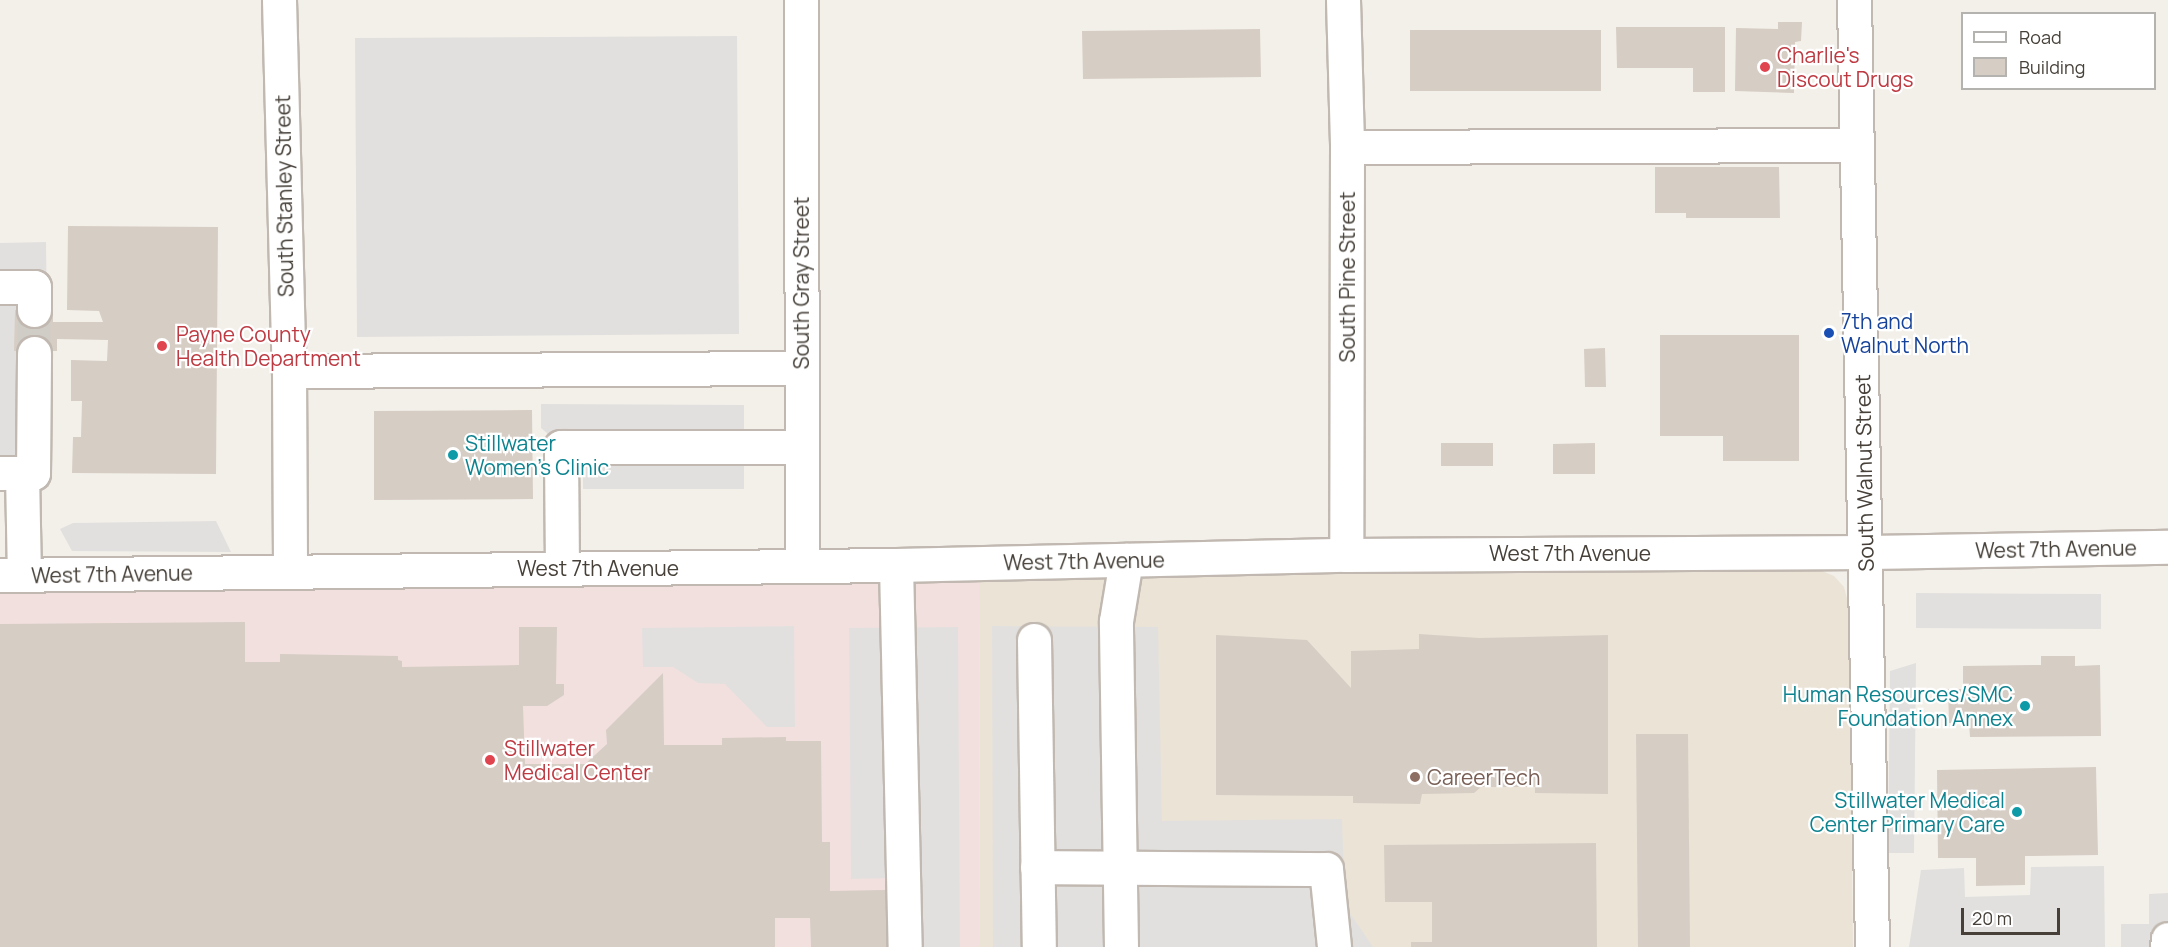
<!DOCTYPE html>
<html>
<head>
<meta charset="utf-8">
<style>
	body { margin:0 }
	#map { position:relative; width:2168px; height:947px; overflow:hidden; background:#f3f0ea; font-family:Manrope,sans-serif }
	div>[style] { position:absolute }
	.education>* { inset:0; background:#eae3d6 }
	.medical>* { inset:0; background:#f2e0df }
	.parking>* { inset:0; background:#e2e0de }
	.building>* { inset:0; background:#d6cdc4 }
	.minor-tunnel>* { height:33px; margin-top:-16.5px; transform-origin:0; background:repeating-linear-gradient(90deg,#d0cdc7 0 33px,transparent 0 49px) }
	.roads { filter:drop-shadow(2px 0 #c1b9b1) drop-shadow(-2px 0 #c1b9b1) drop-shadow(0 2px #c1b9b1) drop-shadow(0 -2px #c1b9b1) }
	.minor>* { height:33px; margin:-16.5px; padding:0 16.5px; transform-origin:16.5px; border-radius:16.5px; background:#fff }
	.dots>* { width:16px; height:16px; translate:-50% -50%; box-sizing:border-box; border:3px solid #fff; border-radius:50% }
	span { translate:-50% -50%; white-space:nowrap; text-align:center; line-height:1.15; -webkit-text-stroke:4.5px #fff; paint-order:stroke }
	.health-label { font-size:21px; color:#be3a42 }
	.left { translate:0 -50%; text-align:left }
	.street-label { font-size:21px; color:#464039 }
	.transit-label { font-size:21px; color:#164399 }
	.culture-label { font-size:21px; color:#0d838f }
	.right { translate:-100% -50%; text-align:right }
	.education-label { font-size:21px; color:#785e54 }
	.legend { position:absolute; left:1961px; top:12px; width:195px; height:78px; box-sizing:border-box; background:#fff; border:2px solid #b5b3b0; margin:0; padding:8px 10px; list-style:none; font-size:18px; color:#464039 }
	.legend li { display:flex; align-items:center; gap:12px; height:30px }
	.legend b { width:30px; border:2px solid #b5b3b0 }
	.scale { position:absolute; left:1961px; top:908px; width:99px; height:27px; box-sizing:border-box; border:3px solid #464039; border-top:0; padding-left:8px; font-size:18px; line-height:21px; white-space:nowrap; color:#464039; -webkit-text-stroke:4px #fff; paint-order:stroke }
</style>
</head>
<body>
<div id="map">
	<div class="education">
		<i style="clip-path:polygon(979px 565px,1822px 571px,1834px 576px,1844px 587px,1849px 606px,1853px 947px,980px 947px)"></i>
	</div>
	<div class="medical">
		<i style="clip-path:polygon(979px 565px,980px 947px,0 947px,0 573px)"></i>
	</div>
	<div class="parking">
		<i style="clip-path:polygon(737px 36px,739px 334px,357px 337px,355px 38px)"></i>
		<i style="clip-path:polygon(46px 242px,49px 487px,0 488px,0 243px)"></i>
		<i style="clip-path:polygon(541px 404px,744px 405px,744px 489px,583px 489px,583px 464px,541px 428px)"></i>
		<i style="clip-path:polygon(216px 521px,231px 552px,72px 551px,60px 529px,73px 523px)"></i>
		<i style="clip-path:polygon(1916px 593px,2101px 594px,2101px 629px,1916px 628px)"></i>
		<i style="clip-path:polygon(794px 626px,795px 727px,767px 727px,725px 684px,698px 683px,673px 667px,643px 667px,642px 628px)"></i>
		<i style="clip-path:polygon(992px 626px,1158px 627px,1162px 821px,1342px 819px,1345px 906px,1373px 947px,993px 947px)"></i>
		<i style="clip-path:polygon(958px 627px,960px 947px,892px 947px,892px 878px,851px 879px,849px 628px)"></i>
		<i style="clip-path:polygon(1916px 663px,1914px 853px,1888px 853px,1890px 671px)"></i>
		<i style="clip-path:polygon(2104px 866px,2105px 947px,1909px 947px,1921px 870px,1964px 868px,1965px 897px,2030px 895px,2031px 867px)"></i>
		<i style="clip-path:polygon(2168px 893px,2168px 947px,2121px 947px,2121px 924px,2149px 924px,2149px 894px)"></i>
	</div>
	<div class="building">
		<i style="clip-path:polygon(1778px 22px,1802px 22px,1801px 41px,1795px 42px,1794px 93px,1735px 91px,1736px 28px,1778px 29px)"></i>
		<i style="clip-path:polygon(1616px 27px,1725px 27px,1725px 92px,1693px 92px,1693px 68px,1617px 68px)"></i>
		<i style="clip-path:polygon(1260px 29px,1261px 77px,1083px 79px,1082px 31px)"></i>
		<i style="clip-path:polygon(1410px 30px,1601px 30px,1601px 91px,1410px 91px)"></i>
		<i style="clip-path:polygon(1655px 167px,1779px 167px,1780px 218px,1686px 218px,1686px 213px,1655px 213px)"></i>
		<i style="clip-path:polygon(68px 226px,218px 227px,216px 474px,72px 473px,73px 437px,81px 437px,82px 401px,71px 401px,71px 360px,107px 361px,108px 340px,57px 339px,57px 351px,14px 351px,15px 310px,53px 311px,53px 322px,103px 322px,99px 311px,67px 310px)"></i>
		<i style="clip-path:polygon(1660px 335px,1799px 335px,1799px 461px,1723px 461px,1723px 436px,1660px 436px)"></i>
		<i style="clip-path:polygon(1605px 348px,1606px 387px,1585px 387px,1584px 349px)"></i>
		<i style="clip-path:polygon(532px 410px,533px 499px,374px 500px,374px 411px)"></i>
		<i style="clip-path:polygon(1441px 443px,1493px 443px,1493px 466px,1441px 466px)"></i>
		<i style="clip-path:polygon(1595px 443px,1595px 474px,1553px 474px,1553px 444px)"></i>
		<i style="clip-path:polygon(245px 622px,245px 662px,280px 662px,280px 654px,398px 656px,398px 660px,402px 661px,402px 667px,519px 665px,519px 627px,557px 627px,556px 684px,564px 684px,564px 695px,547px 706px,523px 706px,525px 764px,585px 764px,607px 744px,606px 730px,663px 673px,664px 745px,722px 745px,722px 738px,786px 737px,786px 741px,821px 741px,822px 842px,830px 842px,830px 891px,885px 890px,887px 947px,811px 947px,810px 918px,775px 918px,775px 947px,0 947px,0 624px)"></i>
		<i style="clip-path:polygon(1419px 634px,1479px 638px,1608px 635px,1608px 794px,1535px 793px,1535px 787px,1481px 787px,1474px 793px,1422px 794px,1420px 804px,1353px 803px,1353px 796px,1216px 795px,1216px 635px,1307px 640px,1351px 688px,1351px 651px,1419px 649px)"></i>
		<i style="clip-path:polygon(2041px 656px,2075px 656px,2075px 666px,2100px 665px,2101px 736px,1970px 737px,1969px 723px,1949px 723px,1948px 689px,1963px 689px,1963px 666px,2041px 665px)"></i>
		<i style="clip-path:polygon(1636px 734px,1688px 734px,1690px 947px,1638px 947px)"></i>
		<i style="clip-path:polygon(2096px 767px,2098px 855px,2025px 856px,2025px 885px,1976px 886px,1976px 858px,1938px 858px,1937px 770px)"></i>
		<i style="clip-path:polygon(1596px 843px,1597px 947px,1411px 947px,1411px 942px,1432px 942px,1432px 902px,1385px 902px,1384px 845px)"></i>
	</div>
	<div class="minor-tunnel">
		<i style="left:34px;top:310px;width:43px;rotate:90deg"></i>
	</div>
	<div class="roads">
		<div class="minor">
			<i style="left:279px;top:0;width:371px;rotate:88.5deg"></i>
			<i style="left:289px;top:371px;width:200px;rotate:89.7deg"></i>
			<i style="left:801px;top:0;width:566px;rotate:89.9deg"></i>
			<i style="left:1343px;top:0;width:147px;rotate:88.4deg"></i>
			<i style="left:1347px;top:147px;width:408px;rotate:90.1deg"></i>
			<i style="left:1854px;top:0;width:947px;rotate:88.91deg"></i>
			<i style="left:1347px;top:147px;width:509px;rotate:-0.23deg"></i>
			<i style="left:0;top:287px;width:34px"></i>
			<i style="left:34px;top:287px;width:23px;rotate:90deg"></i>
			<i style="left:289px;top:371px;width:512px;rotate:-0.34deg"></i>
			<i style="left:0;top:473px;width:33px"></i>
			<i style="left:33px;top:473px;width:120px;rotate:-89.5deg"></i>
			<i style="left:22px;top:473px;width:102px;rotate:88.9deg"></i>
			<i style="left:896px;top:565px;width:382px;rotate:88.7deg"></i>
			<i style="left:562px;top:568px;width:121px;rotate:-90.5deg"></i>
			<i style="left:561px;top:447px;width:241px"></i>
			<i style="left:0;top:575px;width:896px;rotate:-0.64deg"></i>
			<i style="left:896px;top:565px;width:450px;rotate:-1.3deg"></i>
			<i style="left:1346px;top:555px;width:521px;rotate:-0.33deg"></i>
			<i style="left:1867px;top:552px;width:301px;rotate:-1deg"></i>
			<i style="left:1034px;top:640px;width:307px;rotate:89.1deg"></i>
			<i style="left:1037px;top:867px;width:289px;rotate:0.4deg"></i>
			<i style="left:1326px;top:869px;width:78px;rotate:84.1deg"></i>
			<i style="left:1121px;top:947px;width:326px;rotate:-90.9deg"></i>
			<i style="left:1116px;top:621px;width:62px;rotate:-80.7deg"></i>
			<i style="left:2167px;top:947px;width:8px;rotate:-83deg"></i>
		</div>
	</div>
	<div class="dots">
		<i style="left:1765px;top:67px;background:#e0444e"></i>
		<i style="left:1829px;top:333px;background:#1a4fb4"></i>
		<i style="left:162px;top:346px;background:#e0444e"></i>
		<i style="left:453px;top:455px;background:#0f9aa8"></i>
		<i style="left:2025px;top:706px;background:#0f9aa8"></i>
		<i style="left:490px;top:760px;background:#e0444e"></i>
		<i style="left:1415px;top:777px;background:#8d6e63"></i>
		<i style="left:2017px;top:812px;background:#0f9aa8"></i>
	</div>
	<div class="health-label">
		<span class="left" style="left:1777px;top:67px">Charlie's<br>Discout Drugs</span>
		<span class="left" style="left:176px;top:346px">Payne County<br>Health Department</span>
		<span class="left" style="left:504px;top:760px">Stillwater<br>Medical Center</span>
	</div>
	<div class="street-label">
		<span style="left:284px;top:196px;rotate:-91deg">South Stanley Street</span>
		<span style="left:1347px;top:277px;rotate:-90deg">South Pine Street</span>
		<span style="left:801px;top:283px;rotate:-90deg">South Gray Street</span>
		<span style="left:1864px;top:473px;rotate:-91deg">South Walnut Street</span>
		<span style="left:2056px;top:549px;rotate:-1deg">West 7th Avenue</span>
		<span style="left:1570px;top:553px">West 7th Avenue</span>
		<span style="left:1084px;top:561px;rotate:-1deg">West 7th Avenue</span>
		<span style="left:598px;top:568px">West 7th Avenue</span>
		<span style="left:112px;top:574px;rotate:-1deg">West 7th Avenue</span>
	</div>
	<div class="transit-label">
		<span class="left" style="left:1841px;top:333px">7th and<br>Walnut North</span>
	</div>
	<div class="culture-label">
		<span class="left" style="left:465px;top:455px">Stillwater<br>Women’s Clinic</span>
		<span class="right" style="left:2013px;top:706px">Human Resources/SMC<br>Foundation Annex</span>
		<span class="right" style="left:2005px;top:812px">Stillwater Medical<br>Center Primary Care</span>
	</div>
	<div class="education-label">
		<span class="left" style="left:1427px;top:777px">CareerTech</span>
	</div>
	<ul class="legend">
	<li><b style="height:8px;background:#fff"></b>Road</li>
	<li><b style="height:16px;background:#d6cdc4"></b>Building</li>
	</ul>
	<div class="scale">20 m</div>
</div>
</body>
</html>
